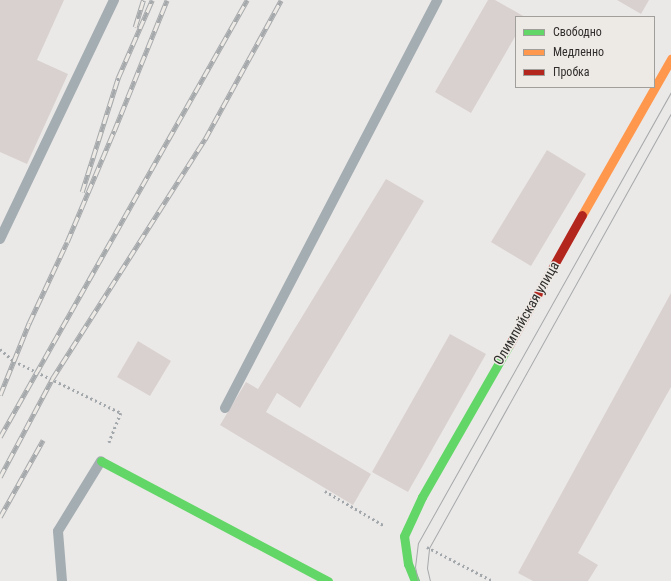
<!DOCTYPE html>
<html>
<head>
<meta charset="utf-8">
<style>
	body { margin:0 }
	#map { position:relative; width:671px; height:581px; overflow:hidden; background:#ebe9e7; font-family:"Roboto Condensed",sans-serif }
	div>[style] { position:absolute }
	.building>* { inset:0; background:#d9d1d0 }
	.path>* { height:2.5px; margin-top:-1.25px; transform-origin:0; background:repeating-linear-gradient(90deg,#a2a8ab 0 2px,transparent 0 5px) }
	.lane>* { height:10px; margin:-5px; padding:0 5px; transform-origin:5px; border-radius:5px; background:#a4adb2 }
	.fast>* { height:9px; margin:-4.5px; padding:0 4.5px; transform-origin:4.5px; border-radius:4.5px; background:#63d668 }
	.slow>* { height:9px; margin:-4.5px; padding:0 4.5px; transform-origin:4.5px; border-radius:4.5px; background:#ff974d }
	.jam>* { height:9px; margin:-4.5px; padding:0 4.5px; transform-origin:4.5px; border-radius:4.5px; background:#b3261e }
	.tram>* { height:1px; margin:-0.5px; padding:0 0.5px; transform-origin:0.5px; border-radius:0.5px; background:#a6a9ab }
	.rail>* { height:4.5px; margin-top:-2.25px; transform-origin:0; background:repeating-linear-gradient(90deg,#ede9e5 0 9px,#a6a9ab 0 18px); box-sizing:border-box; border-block:1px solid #a6a9ab }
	span { translate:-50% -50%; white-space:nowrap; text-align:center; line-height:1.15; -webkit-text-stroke:3px #ede9e5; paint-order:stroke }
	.street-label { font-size:14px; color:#302f2d }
	.legend { position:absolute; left:515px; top:16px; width:140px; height:72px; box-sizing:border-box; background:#ede9e5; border:1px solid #a19f9b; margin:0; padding:5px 7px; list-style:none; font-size:12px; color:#302f2d }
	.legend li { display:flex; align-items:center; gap:8px; height:20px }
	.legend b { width:20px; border:1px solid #a19f9b }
</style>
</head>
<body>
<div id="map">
	<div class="building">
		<i style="clip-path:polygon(0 0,64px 0,37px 60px,68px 74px,27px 164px,0 152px)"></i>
		<i style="clip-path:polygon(488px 0,495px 0,525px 17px,516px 17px,516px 35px,471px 113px,435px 92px)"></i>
		<i style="clip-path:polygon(617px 0,649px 0,641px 14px)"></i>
		<i style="clip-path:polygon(547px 150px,586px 174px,531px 266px,491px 242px)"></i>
		<i style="clip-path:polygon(386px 179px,424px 201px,300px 408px,277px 393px,266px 412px,371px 474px,353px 505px,220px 425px,246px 382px,258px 389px)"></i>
		<i style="clip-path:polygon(671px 293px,671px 387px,578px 553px,598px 565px,588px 581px,533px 581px,518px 573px)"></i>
		<i style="clip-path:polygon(450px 334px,486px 354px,408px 492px,372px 472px)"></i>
		<i style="clip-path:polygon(138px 341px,171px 361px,150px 396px,117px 377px)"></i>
	</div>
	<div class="path">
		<i style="left:0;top:349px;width:18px;rotate:41deg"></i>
		<i style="left:14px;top:361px;width:119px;rotate:25.9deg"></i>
		<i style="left:121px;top:413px;width:32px;rotate:112deg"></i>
		<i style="left:325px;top:491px;width:69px;rotate:30.3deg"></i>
		<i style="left:427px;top:547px;width:74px;rotate:27.3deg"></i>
	</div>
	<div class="lane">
		<i style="left:0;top:239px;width:265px;rotate:-64.5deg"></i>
		<i style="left:225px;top:408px;width:460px;rotate:-62.5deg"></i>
		<i style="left:62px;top:581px;width:50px;rotate:-94.6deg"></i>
		<i style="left:58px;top:531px;width:82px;rotate:-58.4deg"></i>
	</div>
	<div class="fast">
		<i style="left:101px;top:461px;width:257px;rotate:27.9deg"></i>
		<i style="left:415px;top:581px;width:18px;rotate:-112deg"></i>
		<i style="left:408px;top:564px;width:28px;rotate:-98deg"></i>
		<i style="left:404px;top:536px;width:43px;rotate:-65.2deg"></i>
		<i style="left:422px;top:497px;width:175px;rotate:-60.2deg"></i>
	</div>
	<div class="slow">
		<i style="left:582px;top:215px;width:180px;rotate:-60.3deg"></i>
	</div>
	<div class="jam">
		<i style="left:509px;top:345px;width:149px;rotate:-60.7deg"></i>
	</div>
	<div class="tram">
		<i style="left:418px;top:581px;width:14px;rotate:-102deg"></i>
		<i style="left:415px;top:567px;width:24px;rotate:-83deg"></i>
		<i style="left:418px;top:543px;width:517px;rotate:-60.71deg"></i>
		<i style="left:430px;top:581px;width:13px;rotate:-103deg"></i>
		<i style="left:427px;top:568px;width:20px;rotate:-84deg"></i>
		<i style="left:429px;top:548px;width:497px;rotate:-60.9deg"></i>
	</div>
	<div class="rail">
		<i style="left:135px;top:27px;width:28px;rotate:-73deg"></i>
		<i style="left:82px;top:192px;width:120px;rotate:-72.5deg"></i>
		<i style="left:118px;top:78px;width:85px;rotate:-66.4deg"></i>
		<i style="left:0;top:395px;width:78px;rotate:-68.1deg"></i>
		<i style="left:29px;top:323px;width:89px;rotate:-64.9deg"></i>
		<i style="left:67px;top:242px;width:121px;rotate:-67.1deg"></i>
		<i style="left:114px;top:131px;width:141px;rotate:-68deg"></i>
		<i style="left:0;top:437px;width:502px;rotate:-60.52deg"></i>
		<i style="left:0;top:477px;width:111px;rotate:-62deg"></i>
		<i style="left:52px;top:379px;width:285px;rotate:-57.5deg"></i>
		<i style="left:205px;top:139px;width:158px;rotate:-61.3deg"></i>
		<i style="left:0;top:517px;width:88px;rotate:-60.8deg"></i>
	</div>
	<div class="street-label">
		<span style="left:526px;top:313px;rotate:-60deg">Олимпийская улица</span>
	</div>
	<ul class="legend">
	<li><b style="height:5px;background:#63d668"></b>Свободно</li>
	<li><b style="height:5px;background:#ff974d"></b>Медленно</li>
	<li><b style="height:5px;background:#b3261e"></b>Пробка</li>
	</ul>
</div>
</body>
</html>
